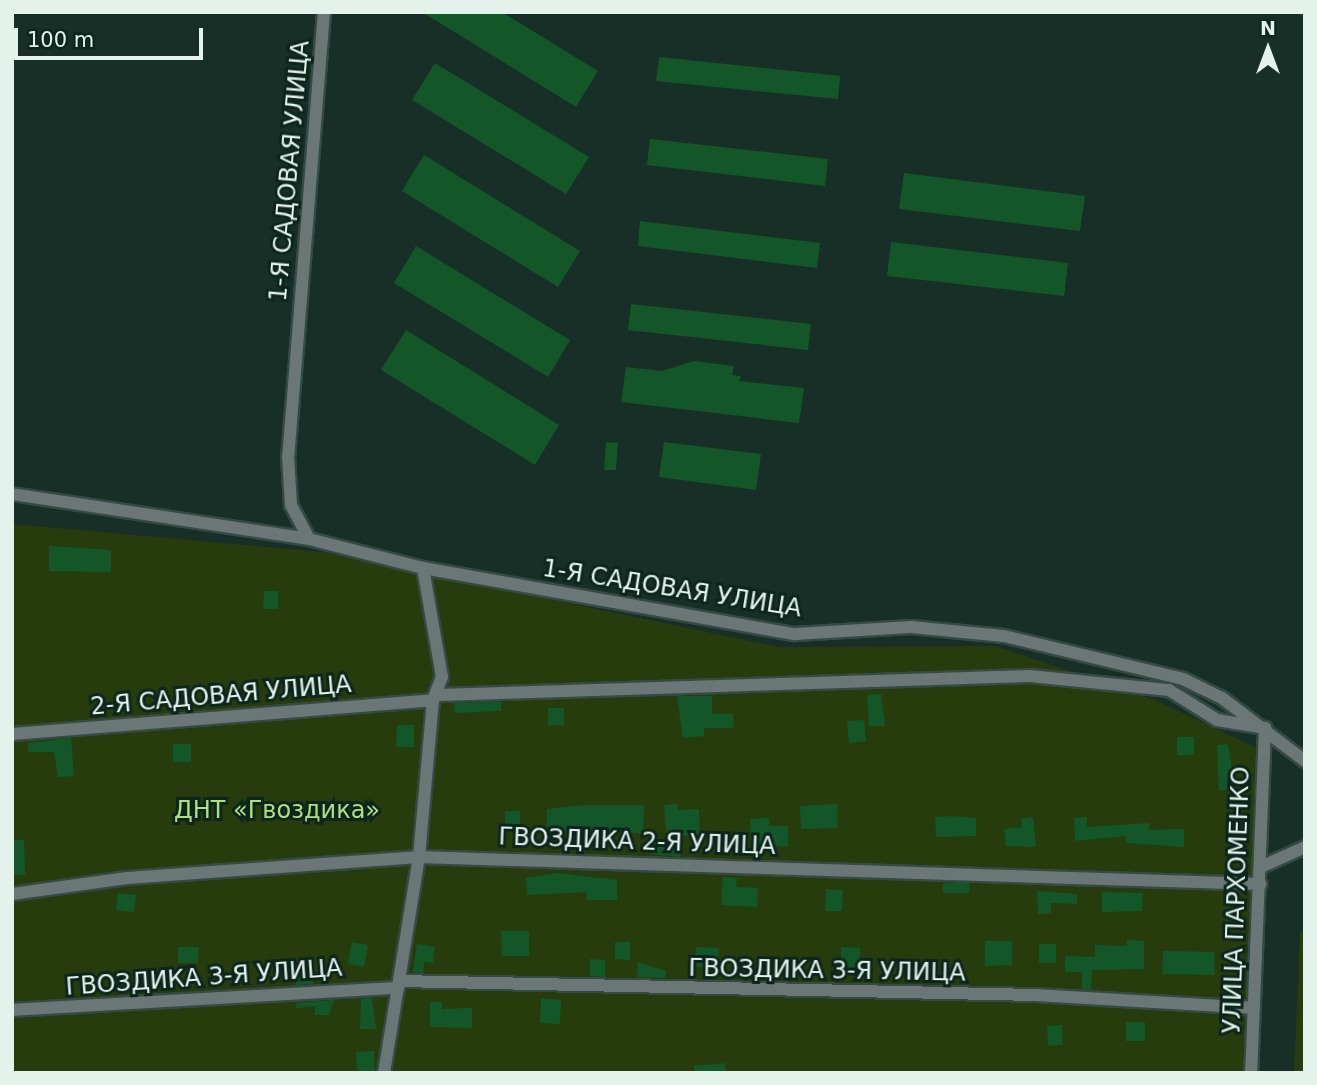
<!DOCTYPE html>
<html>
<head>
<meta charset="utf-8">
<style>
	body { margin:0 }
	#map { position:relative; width:1317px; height:1085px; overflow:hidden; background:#172f27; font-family:"DejaVu Sans",sans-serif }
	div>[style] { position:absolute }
	.green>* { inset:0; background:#273c0c }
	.building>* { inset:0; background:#135728 }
	.roads { filter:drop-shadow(2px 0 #344a43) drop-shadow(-2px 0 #344a43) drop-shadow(0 2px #344a43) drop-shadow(0 -2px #344a43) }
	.minor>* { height:12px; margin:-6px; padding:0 6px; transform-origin:6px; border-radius:6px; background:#6a7776 }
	span { translate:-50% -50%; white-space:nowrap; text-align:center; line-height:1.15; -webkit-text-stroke:6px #0d261d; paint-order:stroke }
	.street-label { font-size:24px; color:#e4f2ec }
	.park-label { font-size:24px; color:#b1df80 }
	.frame { position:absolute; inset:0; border:14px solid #e4f2ec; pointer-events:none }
	.north { position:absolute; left:1233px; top:14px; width:70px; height:70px; -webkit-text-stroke:5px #0d261d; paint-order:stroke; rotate:0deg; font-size:19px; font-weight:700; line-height:28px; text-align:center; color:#e4f2ec }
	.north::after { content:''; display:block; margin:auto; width:24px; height:32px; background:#e4f2ec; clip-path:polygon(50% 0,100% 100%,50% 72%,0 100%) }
	.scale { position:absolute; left:14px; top:28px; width:189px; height:32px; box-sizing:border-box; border:4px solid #e4f2ec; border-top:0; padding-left:9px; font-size:21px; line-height:24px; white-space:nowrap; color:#e4f2ec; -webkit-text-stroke:5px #0d261d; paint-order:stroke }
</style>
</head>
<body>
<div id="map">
	<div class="green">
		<i style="clip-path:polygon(12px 524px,323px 552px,779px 647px,995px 646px,1153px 699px,1256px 748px,1243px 1073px,12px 1073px)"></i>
		<i style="clip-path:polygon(1300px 931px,1305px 932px,1305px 1073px,1294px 1073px)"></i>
	</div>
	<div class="building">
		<i style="clip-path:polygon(422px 12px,502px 12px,598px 71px,576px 107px)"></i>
		<i style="clip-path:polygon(659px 57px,840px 76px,838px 99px,656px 81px)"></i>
		<i style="clip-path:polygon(435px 63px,589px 157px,566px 194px,412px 100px)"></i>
		<i style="clip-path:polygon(650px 139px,828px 159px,825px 186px,647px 165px)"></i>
		<i style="clip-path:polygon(424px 155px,580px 251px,558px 287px,402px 191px)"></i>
		<i style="clip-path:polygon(904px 173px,1085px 196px,1080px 231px,899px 209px)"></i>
		<i style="clip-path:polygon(640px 221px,820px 243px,817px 268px,638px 246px)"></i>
		<i style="clip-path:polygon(891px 242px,1068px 263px,1064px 296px,887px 276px)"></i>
		<i style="clip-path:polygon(416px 246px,570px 340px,548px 377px,394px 283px)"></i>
		<i style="clip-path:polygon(631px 304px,811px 324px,808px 350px,628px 330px)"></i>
		<i style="clip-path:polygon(406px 330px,559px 425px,535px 465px,381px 370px)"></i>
		<i style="clip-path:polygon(694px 361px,734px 366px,732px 375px,741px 376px,739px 381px,804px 388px,799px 423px,621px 402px,626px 367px,662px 371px)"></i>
		<i style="clip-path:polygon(606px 442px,618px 443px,616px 470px,604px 470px)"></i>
		<i style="clip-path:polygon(664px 442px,761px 454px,756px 490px,659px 477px)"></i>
		<i style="clip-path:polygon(49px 546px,111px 550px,111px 572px,49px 571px)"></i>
		<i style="clip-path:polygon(264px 591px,278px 591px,278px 609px,263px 609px)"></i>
		<i style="clip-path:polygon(881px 694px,885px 726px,869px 726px,867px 695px)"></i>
		<i style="clip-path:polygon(677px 696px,712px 696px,712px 714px,733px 714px,734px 728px,704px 728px,704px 736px,683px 738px)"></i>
		<i style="clip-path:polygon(501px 702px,501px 711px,455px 713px,454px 703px)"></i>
		<i style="clip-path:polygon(548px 708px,564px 708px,564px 725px,548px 725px)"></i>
		<i style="clip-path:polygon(864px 720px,866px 741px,849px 743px,847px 721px)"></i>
		<i style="clip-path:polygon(397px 725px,414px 725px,414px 747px,396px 747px)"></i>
		<i style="clip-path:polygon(1177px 737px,1194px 737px,1194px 755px,1177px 755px)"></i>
		<i style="clip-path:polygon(71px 738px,74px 776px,58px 777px,54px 752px,28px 752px,28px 743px)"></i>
		<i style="clip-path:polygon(173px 744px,191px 744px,191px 762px,173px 762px)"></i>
		<i style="clip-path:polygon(1228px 744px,1235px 790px,1219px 790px,1217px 745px)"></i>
		<i style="clip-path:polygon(677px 804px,678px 810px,699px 809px,700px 835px,681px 836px,680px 857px,651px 854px,651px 841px,667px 841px,664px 805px)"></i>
		<i style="clip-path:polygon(838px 804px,837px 828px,801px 829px,800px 806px)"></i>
		<i style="clip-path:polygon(586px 805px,644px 805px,643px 834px,601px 828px,547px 835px,547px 809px)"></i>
		<i style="clip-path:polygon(505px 811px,520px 811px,520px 831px,505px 832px)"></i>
		<i style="clip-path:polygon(953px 816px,976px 818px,976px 836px,936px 837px,935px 817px)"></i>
		<i style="clip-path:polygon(1033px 817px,1036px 847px,1006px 846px,1004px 829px,1022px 827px,1021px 819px)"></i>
		<i style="clip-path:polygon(1087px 817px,1087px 827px,1149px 823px,1149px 830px,1184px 829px,1184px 847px,1126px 843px,1126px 836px,1075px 841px,1074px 818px)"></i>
		<i style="clip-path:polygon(769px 818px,769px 826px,788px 826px,788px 847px,751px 843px,750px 819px)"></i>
		<i style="clip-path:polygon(12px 840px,24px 840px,25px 875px,12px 875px)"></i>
		<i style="clip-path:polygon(557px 873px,617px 880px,617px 900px,587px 900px,587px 892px,527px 895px,526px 878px)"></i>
		<i style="clip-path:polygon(723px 877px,737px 878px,736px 887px,758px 888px,757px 907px,721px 905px)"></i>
		<i style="clip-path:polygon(943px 883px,969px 883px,969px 893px,943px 893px)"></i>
		<i style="clip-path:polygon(826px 889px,843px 890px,842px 911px,825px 911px)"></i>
		<i style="clip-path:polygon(1037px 891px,1077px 894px,1077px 904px,1051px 903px,1051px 913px,1038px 914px)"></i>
		<i style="clip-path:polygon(1102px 892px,1143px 893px,1142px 911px,1102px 912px)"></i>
		<i style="clip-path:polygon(118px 893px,136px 895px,134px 912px,116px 910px)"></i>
		<i style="clip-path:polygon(501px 931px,529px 931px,529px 956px,502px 956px)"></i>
		<i style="clip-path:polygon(1127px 940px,1144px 941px,1144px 969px,1092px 970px,1091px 990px,1082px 989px,1082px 972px,1065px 972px,1065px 956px,1095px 957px,1095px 945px,1127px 946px)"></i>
		<i style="clip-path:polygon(985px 941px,1012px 941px,1012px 965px,985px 966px)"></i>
		<i style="clip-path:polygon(352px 942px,368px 945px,364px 967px,348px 964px)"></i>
		<i style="clip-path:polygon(615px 942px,630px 942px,630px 960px,615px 959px)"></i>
		<i style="clip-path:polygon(417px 944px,435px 947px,433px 963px,424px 962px,423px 973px,413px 972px)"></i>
		<i style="clip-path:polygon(1039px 944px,1056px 944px,1056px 963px,1039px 963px)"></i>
		<i style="clip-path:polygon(178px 947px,199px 947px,198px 963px,178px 963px)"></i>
		<i style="clip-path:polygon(696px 947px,719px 948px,718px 968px,695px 967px)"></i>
		<i style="clip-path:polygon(841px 947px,860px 948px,859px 970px,841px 969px)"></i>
		<i style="clip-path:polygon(1163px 951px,1214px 952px,1215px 975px,1162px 974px)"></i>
		<i style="clip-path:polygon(590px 959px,605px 960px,605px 977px,590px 976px)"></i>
		<i style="clip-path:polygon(638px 962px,666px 971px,665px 978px,637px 977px)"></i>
		<i style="clip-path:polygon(296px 966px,313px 966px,313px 984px,296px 985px)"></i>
		<i style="clip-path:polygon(372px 998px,376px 1029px,360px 1029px,361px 999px)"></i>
		<i style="clip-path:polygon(541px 998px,561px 1000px,560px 1024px,540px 1023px)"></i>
		<i style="clip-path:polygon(334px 1000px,329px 1015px,315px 1015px,315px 1006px,296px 1008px,296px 1003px)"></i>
		<i style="clip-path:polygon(430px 1002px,442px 1002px,442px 1009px,472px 1008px,472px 1028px,430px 1027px)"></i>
		<i style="clip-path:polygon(1126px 1022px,1145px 1022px,1145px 1041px,1126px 1041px)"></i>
		<i style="clip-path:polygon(1062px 1025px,1063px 1045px,1048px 1046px,1047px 1026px)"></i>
		<i style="clip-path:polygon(374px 1051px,375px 1071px,357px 1072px,356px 1052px)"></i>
		<i style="clip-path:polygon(725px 1063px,726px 1073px,695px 1073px,694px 1066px)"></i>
	</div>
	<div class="roads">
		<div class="minor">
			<i style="left:324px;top:12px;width:445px;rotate:94.6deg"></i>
			<i style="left:288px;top:456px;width:49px;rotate:86.5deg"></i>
			<i style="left:291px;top:505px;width:38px;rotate:62deg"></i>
			<i style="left:309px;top:539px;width:118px;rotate:14.3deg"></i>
			<i style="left:423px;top:568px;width:378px;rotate:10.1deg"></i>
			<i style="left:795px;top:634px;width:116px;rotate:-3.5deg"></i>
			<i style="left:911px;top:627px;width:93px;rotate:5.5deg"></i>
			<i style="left:1004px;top:636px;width:184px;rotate:13.5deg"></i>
			<i style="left:1183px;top:679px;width:43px;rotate:26deg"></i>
			<i style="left:1222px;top:698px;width:104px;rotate:37.2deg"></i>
			<i style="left:12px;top:494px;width:300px;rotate:8.6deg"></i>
			<i style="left:439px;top:695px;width:591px;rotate:-1.84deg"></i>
			<i style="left:1030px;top:676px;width:140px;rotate:5.8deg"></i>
			<i style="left:1169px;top:690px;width:57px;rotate:32deg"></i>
			<i style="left:1217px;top:720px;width:49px;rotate:9.5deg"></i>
			<i style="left:1265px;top:728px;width:345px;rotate:92.3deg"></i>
			<i style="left:12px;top:734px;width:422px;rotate:-4.6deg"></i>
			<i style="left:1263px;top:866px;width:46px;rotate:-24.3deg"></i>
			<i style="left:12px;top:894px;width:116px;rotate:-7.9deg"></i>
			<i style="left:127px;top:878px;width:293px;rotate:-4.1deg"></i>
			<i style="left:419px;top:857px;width:842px;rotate:1.84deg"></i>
			<i style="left:399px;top:981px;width:638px;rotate:1.26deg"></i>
			<i style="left:1037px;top:995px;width:217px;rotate:3.4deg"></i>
			<i style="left:12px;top:1010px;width:387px;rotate:-3.3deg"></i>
			<i style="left:384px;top:1073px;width:219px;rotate:-80.8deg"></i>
			<i style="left:419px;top:857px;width:158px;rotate:-84.9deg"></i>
			<i style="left:433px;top:700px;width:25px;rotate:-69deg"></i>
			<i style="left:442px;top:677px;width:111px;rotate:-99.9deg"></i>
		</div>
	</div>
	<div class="street-label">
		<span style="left:290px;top:171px;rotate:-85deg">1-Я САДОВАЯ УЛИЦА</span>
		<span style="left:672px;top:589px;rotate:9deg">1-Я САДОВАЯ УЛИЦА</span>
		<span style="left:221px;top:696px;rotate:-5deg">2-Я САДОВАЯ УЛИЦА</span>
		<span style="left:637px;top:842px;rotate:2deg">ГВОЗДИКА 2-Я УЛИЦА</span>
		<span style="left:1237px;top:900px;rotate:-88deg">УЛИЦА ПАРХОМЕНКО</span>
		<span style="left:827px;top:971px;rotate:1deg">ГВОЗДИКА 3-Я УЛИЦА</span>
		<span style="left:204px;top:978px;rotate:-4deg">ГВОЗДИКА 3-Я УЛИЦА</span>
	</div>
	<div class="park-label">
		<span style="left:277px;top:811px">ДНТ «Гвоздика»</span>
	</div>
	<div class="frame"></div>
	<div class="north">N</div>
	<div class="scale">100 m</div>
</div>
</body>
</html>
